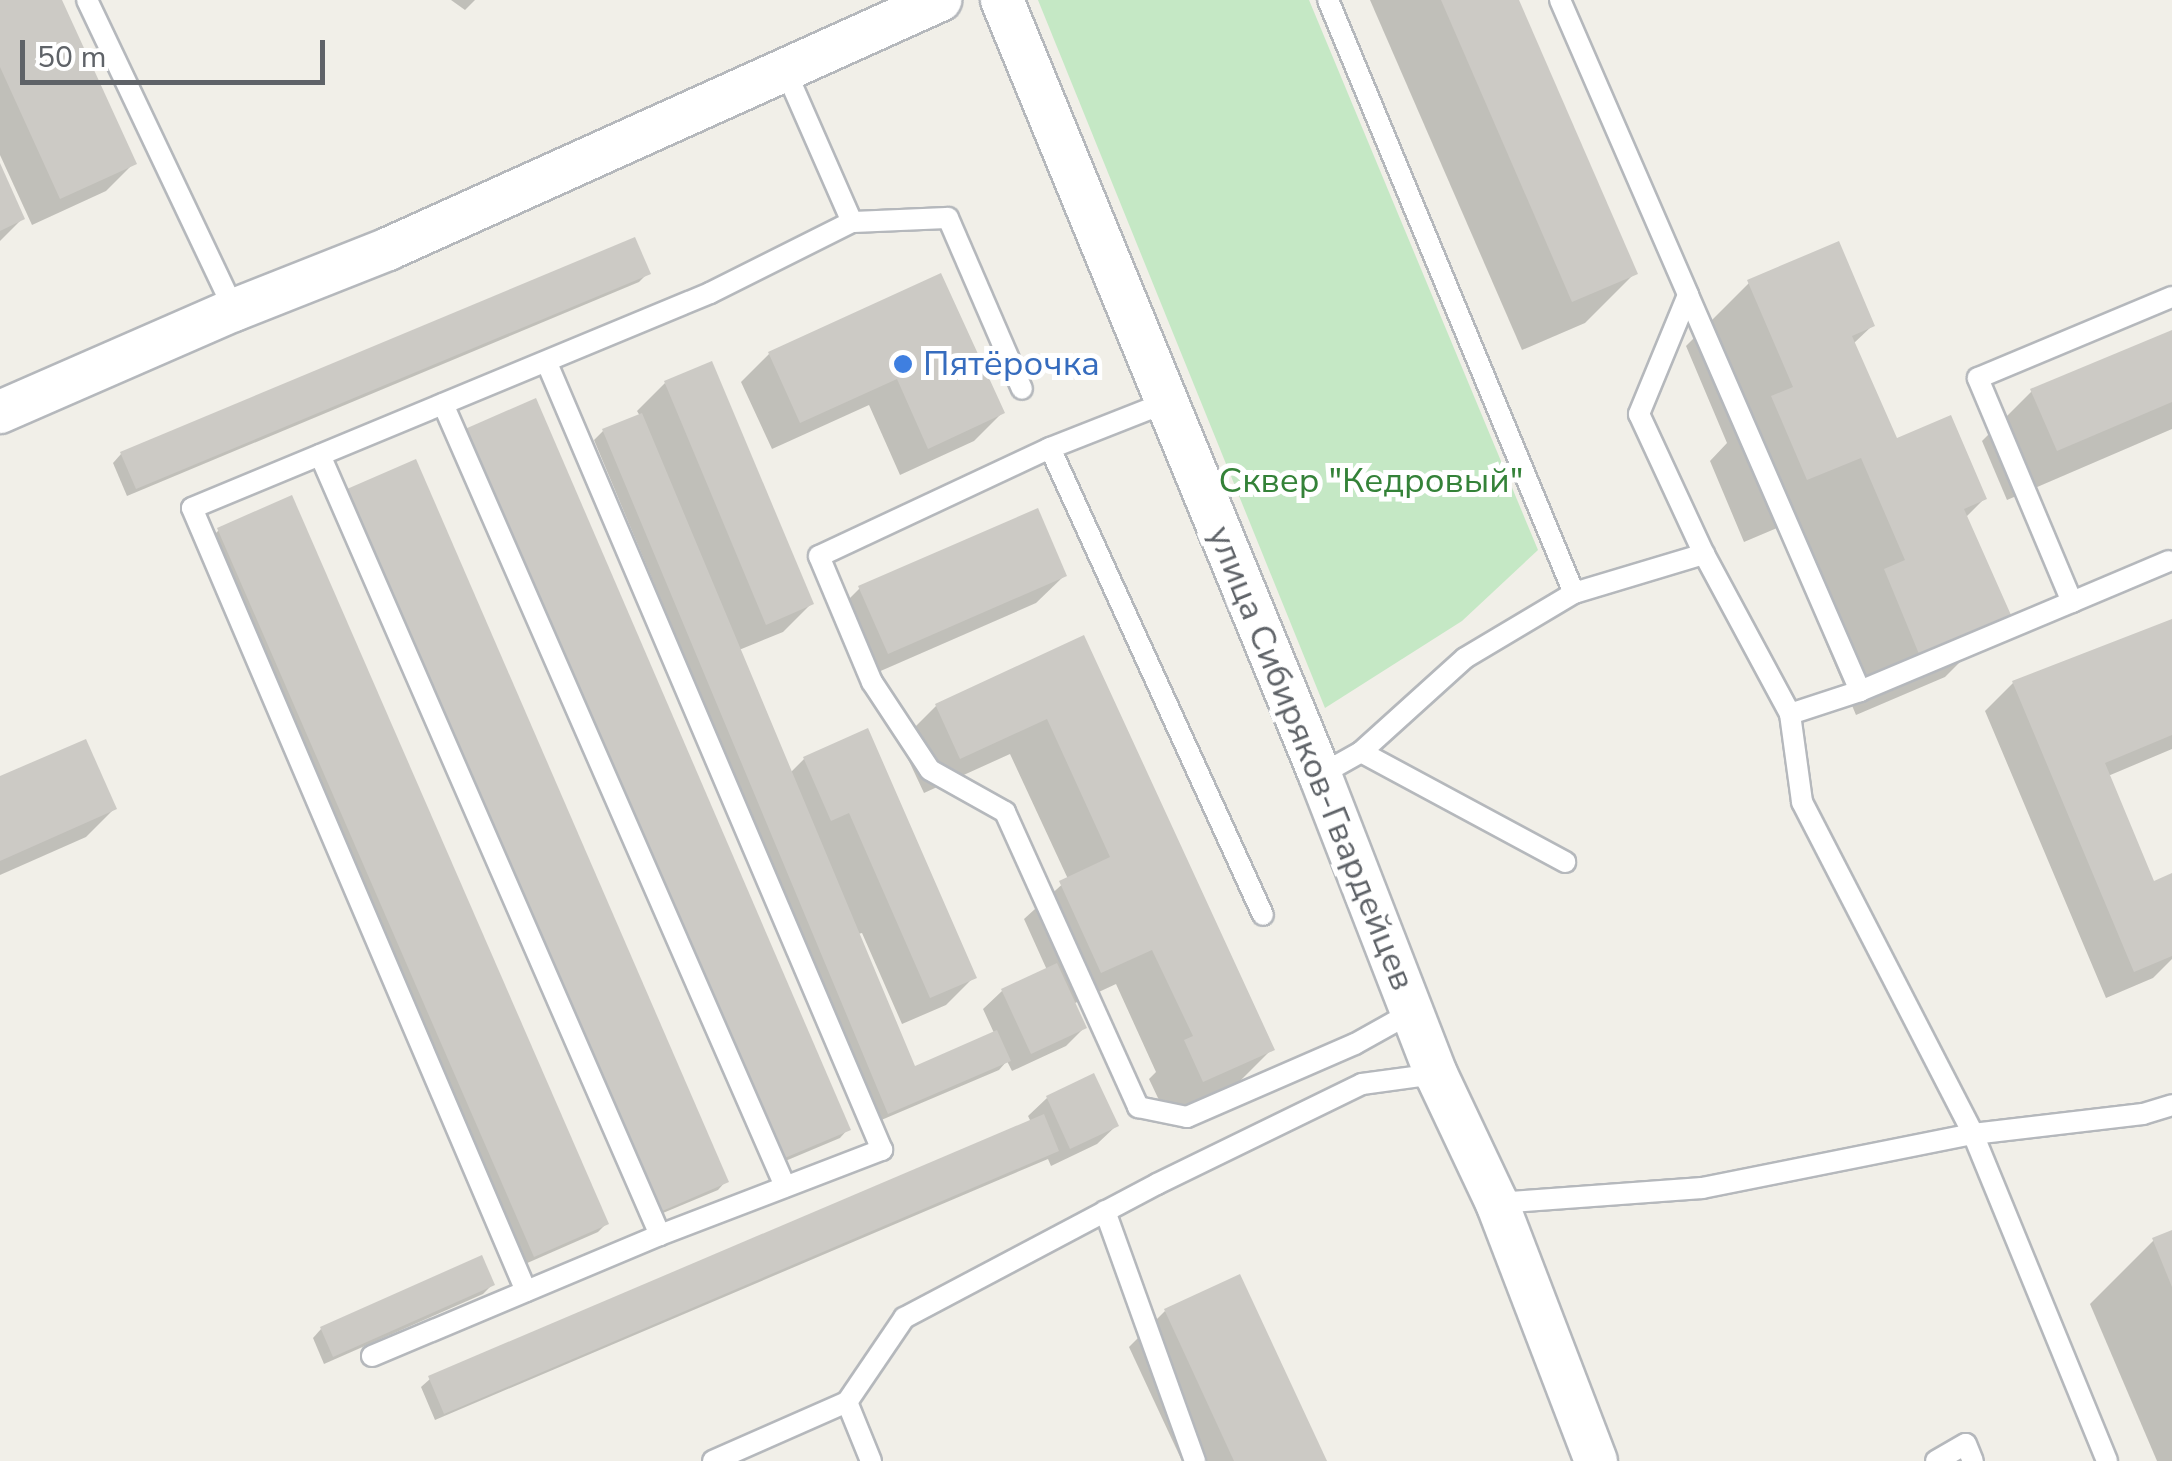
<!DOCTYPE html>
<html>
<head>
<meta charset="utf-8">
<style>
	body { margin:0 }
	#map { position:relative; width:2172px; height:1461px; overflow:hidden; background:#f1efe8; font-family:"Nunito Sans",sans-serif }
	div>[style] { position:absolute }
	.green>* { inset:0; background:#c5e8c5 }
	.shadow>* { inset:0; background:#0003 }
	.building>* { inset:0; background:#cccac5 }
	.roads { filter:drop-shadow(2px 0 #b5b8bc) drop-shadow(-2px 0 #b5b8bc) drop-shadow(0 2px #b5b8bc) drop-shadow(0 -2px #b5b8bc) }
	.lane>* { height:20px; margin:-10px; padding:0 10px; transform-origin:10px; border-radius:10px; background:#fff }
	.street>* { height:42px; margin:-21px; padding:0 21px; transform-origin:21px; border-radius:21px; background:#fff }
	.dots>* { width:28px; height:28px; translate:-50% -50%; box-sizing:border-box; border:5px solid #fff; border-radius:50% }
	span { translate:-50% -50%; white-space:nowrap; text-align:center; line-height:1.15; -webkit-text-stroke:10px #fff; paint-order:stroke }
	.shop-label { font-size:35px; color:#366cbe }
	.left { translate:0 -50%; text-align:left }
	.park-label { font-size:35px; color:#348238 }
	.street-label { font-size:35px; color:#5f6368 }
	.scale { position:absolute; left:20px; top:40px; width:305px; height:45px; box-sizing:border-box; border:5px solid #5f6368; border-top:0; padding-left:12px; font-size:30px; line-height:35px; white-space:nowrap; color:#5f6368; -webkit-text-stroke:8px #fff; paint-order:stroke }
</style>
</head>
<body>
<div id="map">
	<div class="green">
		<i style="clip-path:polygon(1038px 0,1309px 0,1538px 550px,1462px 621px,1325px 708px)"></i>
	</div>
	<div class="shadow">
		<i style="clip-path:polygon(0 0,59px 0,134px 163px,106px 191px,32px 225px,0 155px)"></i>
		<i style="clip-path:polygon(451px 0,475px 0,465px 10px)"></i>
		<i style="clip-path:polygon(1370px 0,1516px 0,1635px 273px,1585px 323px,1522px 350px)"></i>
		<i style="clip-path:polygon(0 169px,22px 219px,0 241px)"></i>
		<i style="clip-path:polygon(648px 273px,639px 282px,127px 496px,113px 463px,121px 454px)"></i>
		<i style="clip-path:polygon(940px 277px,1002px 413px,974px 441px,900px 475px,869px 405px,772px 449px,741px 382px,769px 354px)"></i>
		<i style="clip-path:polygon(1749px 283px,1872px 326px,1853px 344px,1896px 441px,1984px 499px,1965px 518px,2008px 614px,1945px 677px,1856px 715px,1822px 634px,1839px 617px,1798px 519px,1744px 542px,1710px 461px,1727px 443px,1686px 346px)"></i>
		<i style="clip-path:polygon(2172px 332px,2172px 429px,2007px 500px,1982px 441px,2032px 391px)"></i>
		<i style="clip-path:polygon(665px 383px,811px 604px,783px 632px,739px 650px,790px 773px,804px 759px,867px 732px,974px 977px,946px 1005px,902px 1024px,862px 933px,858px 934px,914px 1069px,994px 1033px,983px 1009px,1002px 991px,1047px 970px,1024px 919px,1068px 879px,1010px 754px,924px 793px,900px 742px,936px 706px,1083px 638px,1272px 1049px,1235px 1086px,1167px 1117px,1149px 1079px,1156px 1072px,1116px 984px,1073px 1004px,1084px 1028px,1066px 1046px,1012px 1071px,1007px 1061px,999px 1070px,879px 1121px,594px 440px,603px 431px,640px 416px,637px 411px)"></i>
		<i style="clip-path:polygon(466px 431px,848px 1129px,840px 1138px,771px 1167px,457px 440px)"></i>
		<i style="clip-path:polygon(348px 491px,726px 1181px,718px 1190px,651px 1218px,340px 500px)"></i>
		<i style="clip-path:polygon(219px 530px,606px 1224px,598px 1232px,525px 1264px,210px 539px)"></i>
		<i style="clip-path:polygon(1064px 576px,1036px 603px,860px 680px,832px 616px,860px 588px)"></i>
		<i style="clip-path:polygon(2172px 622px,2172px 749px,2108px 776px,2153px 884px,2172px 876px,2172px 959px,2153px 978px,2106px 998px,1985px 711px,2013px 683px)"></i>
		<i style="clip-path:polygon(0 779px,114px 809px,86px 837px,0 875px)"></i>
		<i style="clip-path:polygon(1047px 1098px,1116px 1126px,1097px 1144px,1051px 1166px,1048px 1159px,435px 1420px,421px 1387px,430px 1379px,1031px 1122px,1028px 1116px)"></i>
		<i style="clip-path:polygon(2172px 1232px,2172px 1461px,2157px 1461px,2090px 1304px,2153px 1241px)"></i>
		<i style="clip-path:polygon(492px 1285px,483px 1294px,324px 1364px,313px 1338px,321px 1329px)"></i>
		<i style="clip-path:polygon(1165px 1311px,1324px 1461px,1182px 1461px,1129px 1347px)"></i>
	</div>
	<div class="building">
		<i style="clip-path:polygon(0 0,62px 0,137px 164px,60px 199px,0 67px)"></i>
		<i style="clip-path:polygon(1441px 0,1519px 0,1638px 274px,1572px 302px)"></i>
		<i style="clip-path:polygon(0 163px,25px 219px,0 231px)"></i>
		<i style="clip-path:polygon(635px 237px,651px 274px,136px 489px,120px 452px)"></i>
		<i style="clip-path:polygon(1839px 241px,1875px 326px,1852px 336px,1897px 438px,1951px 415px,1987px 499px,1964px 509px,2011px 615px,1919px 654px,1884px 569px,1905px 560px,1861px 458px,1807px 480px,1771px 396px,1793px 387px,1747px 280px)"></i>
		<i style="clip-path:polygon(941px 273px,1005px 413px,928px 449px,897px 379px,800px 423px,768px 352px)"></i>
		<i style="clip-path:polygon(2172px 330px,2172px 402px,2057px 451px,2030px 389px)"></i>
		<i style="clip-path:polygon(712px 361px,814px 604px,766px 625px,664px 381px)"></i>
		<i style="clip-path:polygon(536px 398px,851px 1130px,780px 1160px,465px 429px)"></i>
		<i style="clip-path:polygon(642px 413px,915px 1066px,997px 1030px,1011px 1061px,888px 1114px,602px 429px)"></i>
		<i style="clip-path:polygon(416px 459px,729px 1182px,660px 1212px,347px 489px)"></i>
		<i style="clip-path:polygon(292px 495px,609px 1224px,534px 1257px,217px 528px)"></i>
		<i style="clip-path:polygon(1038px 508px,1067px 576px,888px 654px,858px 586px)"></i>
		<i style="clip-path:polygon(2172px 619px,2172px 735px,2105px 763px,2154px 881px,2172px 873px,2172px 956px,2134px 972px,2012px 681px)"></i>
		<i style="clip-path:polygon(1084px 635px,1275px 1050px,1203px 1082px,1184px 1040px,1193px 1036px,1152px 950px,1101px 973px,1059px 881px,1110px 857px,1047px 719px,960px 759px,935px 704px)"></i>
		<i style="clip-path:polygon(868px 728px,977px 978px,930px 998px,849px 813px,831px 821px,803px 757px)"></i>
		<i style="clip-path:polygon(86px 739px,117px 809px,0 861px,0 776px)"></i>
		<i style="clip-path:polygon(1057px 963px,1087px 1028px,1031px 1054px,1001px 989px)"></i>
		<i style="clip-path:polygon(1094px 1073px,1119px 1126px,1070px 1149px,1046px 1096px)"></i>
		<i style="clip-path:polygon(1044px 1114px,1059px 1151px,444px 1414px,428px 1376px)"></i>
		<i style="clip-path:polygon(2172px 1230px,2172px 1287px,2152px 1238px)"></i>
		<i style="clip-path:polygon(482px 1255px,495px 1285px,333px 1357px,320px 1327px)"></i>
		<i style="clip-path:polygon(1240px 1274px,1327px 1461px,1234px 1461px,1164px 1309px)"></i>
	</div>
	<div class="roads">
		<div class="lane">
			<i style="left:87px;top:0;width:343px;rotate:64.6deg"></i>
			<i style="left:1328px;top:0;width:642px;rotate:67.47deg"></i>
			<i style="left:1560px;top:0;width:322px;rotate:66.5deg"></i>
			<i style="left:1688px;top:295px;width:129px;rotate:112.4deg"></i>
			<i style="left:1639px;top:414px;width:154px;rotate:65.1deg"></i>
			<i style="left:852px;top:222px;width:96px;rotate:-2.4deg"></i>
			<i style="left:948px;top:218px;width:186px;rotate:66.6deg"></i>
			<i style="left:1688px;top:295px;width:432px;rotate:66.5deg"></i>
			<i style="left:1167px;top:402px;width:126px;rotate:158.5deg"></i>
			<i style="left:1050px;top:448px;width:255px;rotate:154.9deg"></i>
			<i style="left:819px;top:556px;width:137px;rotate:67.2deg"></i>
			<i style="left:872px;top:682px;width:105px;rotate:56.6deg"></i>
			<i style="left:930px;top:770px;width:86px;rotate:29.2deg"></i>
			<i style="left:1005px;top:812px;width:324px;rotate:65.7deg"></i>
			<i style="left:1138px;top:1107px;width:50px;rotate:11.5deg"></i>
			<i style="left:1187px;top:1117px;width:183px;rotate:-23.5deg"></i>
			<i style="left:1355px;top:1044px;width:68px;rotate:-29.2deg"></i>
			<i style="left:443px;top:404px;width:854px;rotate:66.38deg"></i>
			<i style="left:1050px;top:448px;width:513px;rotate:65.48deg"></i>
			<i style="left:320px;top:455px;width:851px;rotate:66.45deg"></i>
			<i style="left:2072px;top:602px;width:105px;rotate:-22.9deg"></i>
			<i style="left:1790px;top:714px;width:74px;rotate:-18.2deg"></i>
			<i style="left:1860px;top:691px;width:230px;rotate:-22.8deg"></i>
			<i style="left:2072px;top:602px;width:243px;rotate:-112.8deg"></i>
			<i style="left:1978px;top:378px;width:210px;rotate:-22.7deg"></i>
			<i style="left:1361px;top:752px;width:232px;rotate:28.3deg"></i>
			<i style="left:1320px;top:775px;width:47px;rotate:-29.3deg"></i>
			<i style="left:1361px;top:752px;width:140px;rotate:-42.1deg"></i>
			<i style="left:1465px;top:658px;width:127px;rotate:-30.8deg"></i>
			<i style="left:1574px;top:593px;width:136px;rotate:-16.7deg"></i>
			<i style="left:1704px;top:554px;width:182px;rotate:61.7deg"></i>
			<i style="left:1790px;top:714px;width:89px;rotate:82.2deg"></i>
			<i style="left:1802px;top:802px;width:373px;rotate:62.7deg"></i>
			<i style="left:1973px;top:1134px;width:353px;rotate:67.7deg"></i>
			<i style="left:1497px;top:1203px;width:206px;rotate:-4.2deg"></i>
			<i style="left:1702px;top:1188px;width:276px;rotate:-11.3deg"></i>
			<i style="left:1973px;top:1134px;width:171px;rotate:-6.7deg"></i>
			<i style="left:2143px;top:1114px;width:30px;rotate:-17deg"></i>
			<i style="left:1105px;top:1211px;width:266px;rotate:70.2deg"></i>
			<i style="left:526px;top:1291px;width:851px;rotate:-113.1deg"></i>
			<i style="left:192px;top:508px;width:561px;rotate:-22.54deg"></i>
			<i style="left:710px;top:293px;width:159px;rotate:-26.6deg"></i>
			<i style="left:852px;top:222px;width:169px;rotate:-113.7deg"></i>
			<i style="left:372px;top:1356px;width:312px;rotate:-22.8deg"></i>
			<i style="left:660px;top:1235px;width:238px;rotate:-21deg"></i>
			<i style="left:882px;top:1150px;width:855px;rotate:-113.06deg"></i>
			<i style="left:713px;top:1461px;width:146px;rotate:-23.8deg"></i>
			<i style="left:871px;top:1461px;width:64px;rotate:-112.1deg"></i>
			<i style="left:847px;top:1402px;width:102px;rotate:-55.8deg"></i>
			<i style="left:904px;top:1318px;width:286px;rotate:-27.9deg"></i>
			<i style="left:1157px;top:1184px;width:228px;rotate:-26deg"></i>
			<i style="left:1362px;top:1084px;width:75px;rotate:-7.7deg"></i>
			<i style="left:1936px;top:1461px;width:34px;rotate:-30deg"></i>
			<i style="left:1966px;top:1444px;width:18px;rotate:68deg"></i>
		</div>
		<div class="street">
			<i style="left:1002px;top:0;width:838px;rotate:67.69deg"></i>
			<i style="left:1320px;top:775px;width:321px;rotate:68.8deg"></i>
			<i style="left:1436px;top:1074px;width:143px;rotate:64.7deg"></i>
			<i style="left:1497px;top:1203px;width:276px;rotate:69deg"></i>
			<i style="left:0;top:412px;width:255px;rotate:-23.6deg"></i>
			<i style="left:234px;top:310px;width:166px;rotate:-21.6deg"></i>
			<i style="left:388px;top:249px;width:606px;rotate:-24.28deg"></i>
		</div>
	</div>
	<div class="dots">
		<i style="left:903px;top:364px;background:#3f7fe0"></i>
	</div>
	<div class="shop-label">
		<span class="left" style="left:923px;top:364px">Пятёрочка</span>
	</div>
	<div class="park-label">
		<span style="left:1371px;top:481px">Сквер "Кедровый"</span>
	</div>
	<div class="street-label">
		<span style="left:1311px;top:758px;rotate:68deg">улица Сибиряков-Гвардейцев</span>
	</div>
	<div class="scale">50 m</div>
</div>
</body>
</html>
